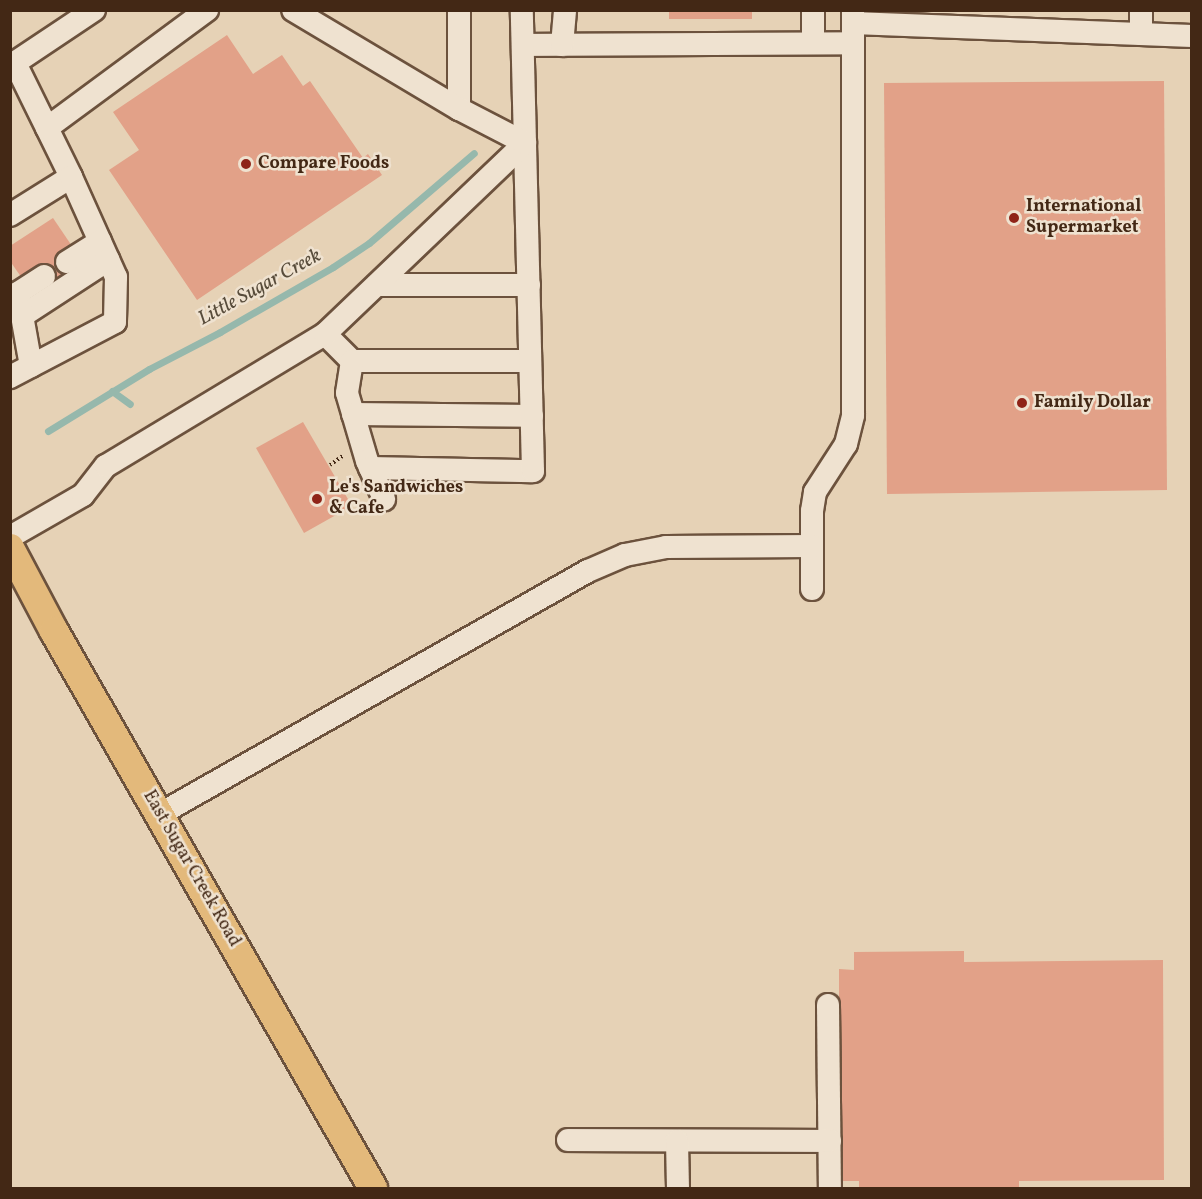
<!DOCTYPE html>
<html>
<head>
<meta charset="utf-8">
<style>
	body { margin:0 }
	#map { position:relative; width:1202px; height:1199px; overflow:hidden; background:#e6d2b6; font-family:Vollkorn,serif }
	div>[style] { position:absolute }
	.stream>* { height:7px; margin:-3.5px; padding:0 3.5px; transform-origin:3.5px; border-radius:3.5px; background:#96b8ac }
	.building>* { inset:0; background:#e2a188 }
	.path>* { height:4px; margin-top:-2px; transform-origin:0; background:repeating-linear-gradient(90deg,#432815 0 1.5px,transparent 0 4.5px) }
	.roads { filter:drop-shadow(2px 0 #6c523d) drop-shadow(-2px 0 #6c523d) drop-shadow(0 2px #6c523d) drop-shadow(0 -2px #6c523d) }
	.minor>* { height:22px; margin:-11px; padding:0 11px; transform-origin:11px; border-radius:11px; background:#efe2d0 }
	.major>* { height:28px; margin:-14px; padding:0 14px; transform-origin:14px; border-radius:14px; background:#e3b97b }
	.dots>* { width:16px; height:16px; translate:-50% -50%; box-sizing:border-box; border:3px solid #efe2d0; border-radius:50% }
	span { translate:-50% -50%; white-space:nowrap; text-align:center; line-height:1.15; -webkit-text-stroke:5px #efe2d0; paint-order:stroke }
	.poi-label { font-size:18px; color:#432815; font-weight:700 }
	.left { translate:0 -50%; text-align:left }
	.street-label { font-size:18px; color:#432815 }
	.water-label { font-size:20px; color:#584c3b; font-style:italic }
	.frame { position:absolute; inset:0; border:12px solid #432815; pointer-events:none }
</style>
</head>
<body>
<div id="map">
	<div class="stream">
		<i style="left:112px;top:391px;width:22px;rotate:36deg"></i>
		<i style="left:48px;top:431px;width:119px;rotate:-31.5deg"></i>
		<i style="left:149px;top:369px;width:80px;rotate:-27.5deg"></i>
		<i style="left:220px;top:332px;width:130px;rotate:-29.9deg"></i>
		<i style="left:333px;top:267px;width:43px;rotate:-33.7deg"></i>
		<i style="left:369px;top:243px;width:138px;rotate:-40.6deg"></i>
	</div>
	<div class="building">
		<i style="clip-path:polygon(669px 10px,752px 10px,752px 19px,669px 19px)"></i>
		<i style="clip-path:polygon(227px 35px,253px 74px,282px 55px,303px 86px,310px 81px,363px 158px,368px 154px,382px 175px,197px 300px,109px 170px,139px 150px,113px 112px)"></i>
		<i style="clip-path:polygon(1164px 81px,1167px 490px,887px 494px,884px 83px)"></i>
		<i style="clip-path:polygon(53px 218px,76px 252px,73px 270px,50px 285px,26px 284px,10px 261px,10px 246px)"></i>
		<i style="clip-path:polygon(303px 422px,352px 506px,304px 533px,256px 448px)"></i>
		<i style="clip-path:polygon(964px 951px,964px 962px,1163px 960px,1164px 1180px,1019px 1181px,1019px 1188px,859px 1188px,859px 1181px,839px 1181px,839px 969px,854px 970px,854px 952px)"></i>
	</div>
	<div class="path">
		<i style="left:330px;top:465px;width:17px;rotate:-36deg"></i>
	</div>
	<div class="roads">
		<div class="minor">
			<i style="left:813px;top:10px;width:33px;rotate:90deg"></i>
			<i style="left:1141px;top:10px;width:24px;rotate:90deg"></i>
			<i style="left:853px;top:23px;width:339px;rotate:2.2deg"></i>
			<i style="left:523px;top:45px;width:329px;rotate:-0.3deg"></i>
			<i style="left:562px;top:45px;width:35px;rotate:-85deg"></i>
			<i style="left:15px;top:63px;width:127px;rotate:63.8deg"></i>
			<i style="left:10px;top:66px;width:101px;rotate:-33.7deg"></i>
			<i style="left:459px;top:109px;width:99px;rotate:-90deg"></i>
			<i style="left:47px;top:128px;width:199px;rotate:-36.4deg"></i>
			<i style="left:10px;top:215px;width:72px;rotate:-31.9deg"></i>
			<i style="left:71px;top:177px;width:110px;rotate:65.8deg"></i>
			<i style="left:116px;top:277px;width:45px;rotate:91.3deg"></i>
			<i style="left:115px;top:322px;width:119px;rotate:152.4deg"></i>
			<i style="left:67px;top:262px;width:39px;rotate:-32deg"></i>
			<i style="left:377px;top:285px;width:152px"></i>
			<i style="left:22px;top:316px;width:103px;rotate:-33.1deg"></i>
			<i style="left:325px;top:334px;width:38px;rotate:45deg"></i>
			<i style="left:352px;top:361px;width:178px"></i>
			<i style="left:352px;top:361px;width:32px;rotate:99deg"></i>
			<i style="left:347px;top:393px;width:71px;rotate:73.6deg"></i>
			<i style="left:367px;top:461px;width:42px;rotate:65.9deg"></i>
			<i style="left:31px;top:366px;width:74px;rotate:-100.1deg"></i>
			<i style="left:18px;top:293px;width:31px;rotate:-33deg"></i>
			<i style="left:353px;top:414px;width:179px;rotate:0.6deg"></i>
			<i style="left:370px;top:468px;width:163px;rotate:1.1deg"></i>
			<i style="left:533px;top:471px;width:461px;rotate:-91.4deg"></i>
			<i style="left:10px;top:537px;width:84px;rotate:-29.9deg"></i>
			<i style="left:83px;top:495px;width:37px;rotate:-52deg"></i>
			<i style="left:106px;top:466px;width:256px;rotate:-31.1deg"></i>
			<i style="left:325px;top:334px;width:277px;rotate:-43.7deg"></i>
			<i style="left:525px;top:143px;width:74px;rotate:-152.7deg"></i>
			<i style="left:459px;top:109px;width:193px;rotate:-149.2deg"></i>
			<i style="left:812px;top:589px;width:78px;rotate:-90deg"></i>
			<i style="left:812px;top:511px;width:19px;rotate:-81deg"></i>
			<i style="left:815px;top:492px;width:57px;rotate:-57.1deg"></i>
			<i style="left:846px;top:444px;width:30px;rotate:-76deg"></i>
			<i style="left:853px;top:415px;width:405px;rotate:-90deg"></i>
			<i style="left:160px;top:814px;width:492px;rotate:-29.6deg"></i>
			<i style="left:588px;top:571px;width:40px;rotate:-23.4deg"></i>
			<i style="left:625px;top:555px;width:42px;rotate:-11deg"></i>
			<i style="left:666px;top:547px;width:146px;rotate:-0.4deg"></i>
			<i style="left:828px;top:1005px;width:183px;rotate:89.4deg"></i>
			<i style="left:568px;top:1140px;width:262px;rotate:0.2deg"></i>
			<i style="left:677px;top:1141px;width:47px;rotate:88.8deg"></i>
		</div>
		<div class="major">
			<i style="left:10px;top:548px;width:94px;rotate:62.1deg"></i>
			<i style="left:54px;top:631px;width:642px;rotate:60.2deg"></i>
		</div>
	</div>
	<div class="dots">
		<i style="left:246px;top:164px;background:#8f2418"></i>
		<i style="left:1014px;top:218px;background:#8f2418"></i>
		<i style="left:1022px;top:403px;background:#8f2418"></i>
		<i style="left:317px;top:499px;background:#8f2418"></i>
	</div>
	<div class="poi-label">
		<span class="left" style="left:258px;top:164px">Compare Foods</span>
		<span class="left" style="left:1026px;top:218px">International<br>Supermarket</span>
		<span class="left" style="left:1034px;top:403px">Family Dollar</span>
		<span class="left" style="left:329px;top:499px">Le's Sandwiches<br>&amp; Cafe</span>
	</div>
	<div class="street-label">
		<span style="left:191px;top:869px;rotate:60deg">East Sugar Creek Road</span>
	</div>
	<div class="water-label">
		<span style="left:260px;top:288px;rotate:-29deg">Little Sugar Creek</span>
	</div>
	<div class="frame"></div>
</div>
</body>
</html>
